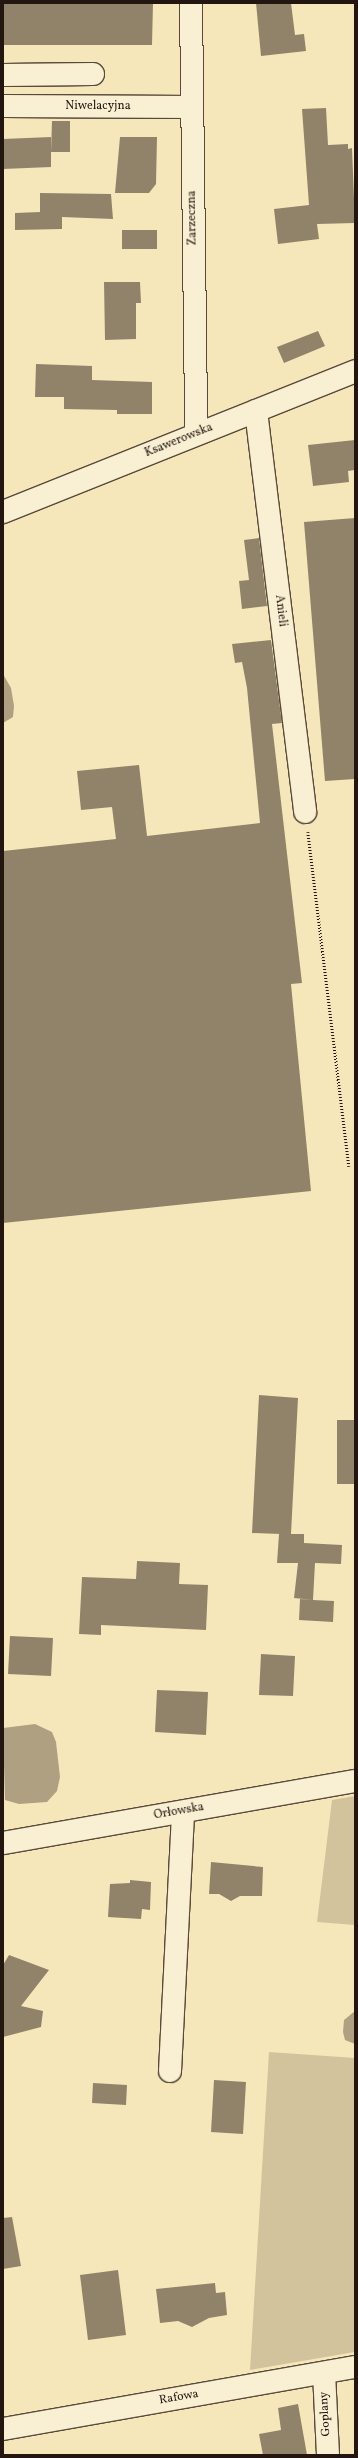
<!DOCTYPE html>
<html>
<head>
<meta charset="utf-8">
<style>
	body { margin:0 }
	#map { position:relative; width:358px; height:2458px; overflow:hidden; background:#f6e7ba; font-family:Vollkorn,serif }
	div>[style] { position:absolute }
	.green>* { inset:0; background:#d2c39d }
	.water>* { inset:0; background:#aea081 }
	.building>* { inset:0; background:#918369 }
	.path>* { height:2.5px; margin-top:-1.25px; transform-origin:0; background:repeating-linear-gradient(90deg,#231611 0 1px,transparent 0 3px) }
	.roads { filter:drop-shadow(1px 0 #584a3b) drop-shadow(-1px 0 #584a3b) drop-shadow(0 1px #584a3b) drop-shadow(0 -1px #584a3b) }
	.minor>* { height:22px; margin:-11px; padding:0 11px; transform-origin:11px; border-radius:11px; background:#f9efd2 }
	span { translate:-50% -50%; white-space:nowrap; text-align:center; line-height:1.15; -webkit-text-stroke:3px #f9efd2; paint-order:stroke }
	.street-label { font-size:12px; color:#231611 }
	.frame { position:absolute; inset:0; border:4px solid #231611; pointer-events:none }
</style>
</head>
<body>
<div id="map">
	<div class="green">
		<i style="clip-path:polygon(355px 1796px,355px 1925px,317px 1922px,332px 1800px)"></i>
		<i style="clip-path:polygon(269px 2052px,355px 2058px,355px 2352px,250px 2370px)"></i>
	</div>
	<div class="water">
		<i style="clip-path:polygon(3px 674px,11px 688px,14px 706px,13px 717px,3px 723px)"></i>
		<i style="clip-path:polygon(35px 1724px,52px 1732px,56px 1742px,60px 1777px,57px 1791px,47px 1802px,19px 1804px,5px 1800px,3px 1728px)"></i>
		<i style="clip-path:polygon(355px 2011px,355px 2044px,345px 2040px,343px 2032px,344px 2020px)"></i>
	</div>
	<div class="building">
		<i style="clip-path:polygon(3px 3px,153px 3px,152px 45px,3px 45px)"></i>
		<i style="clip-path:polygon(256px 3px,291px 3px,295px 35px,304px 34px,306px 51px,261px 56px)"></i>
		<i style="clip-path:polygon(326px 108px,328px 145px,348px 144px,348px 149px,352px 148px,355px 223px,317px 224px,319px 239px,278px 244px,274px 209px,309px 205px,302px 109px)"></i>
		<i style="clip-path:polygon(52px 121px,70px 121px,70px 152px,51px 152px)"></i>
		<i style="clip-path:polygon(51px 137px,51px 167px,3px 169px,3px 139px)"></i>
		<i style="clip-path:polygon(120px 137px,157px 137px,156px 184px,149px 193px,115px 193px)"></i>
		<i style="clip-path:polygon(40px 193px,111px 194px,113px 219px,62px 217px,62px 229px,15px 230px,15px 213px,40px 212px)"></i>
		<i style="clip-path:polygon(122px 230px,157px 230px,157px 249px,122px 249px)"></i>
		<i style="clip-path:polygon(104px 282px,140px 282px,141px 303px,136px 303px,136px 339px,105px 340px)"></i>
		<i style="clip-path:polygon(318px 331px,325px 346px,284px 363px,277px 347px)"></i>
		<i style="clip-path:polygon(36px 364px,92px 366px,92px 380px,152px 382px,152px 414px,117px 414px,117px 410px,64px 409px,64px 397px,35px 397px)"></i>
		<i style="clip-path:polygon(355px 440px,355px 470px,348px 471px,349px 482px,313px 486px,308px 445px)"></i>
		<i style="clip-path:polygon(355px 518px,355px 779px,325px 781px,304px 522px)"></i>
		<i style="clip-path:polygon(259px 538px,267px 606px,242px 609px,239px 581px,249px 580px,244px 540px)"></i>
		<i style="clip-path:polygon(271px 640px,282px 723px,272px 724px,302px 983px,291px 984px,311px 1191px,3px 1223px,3px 851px,116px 839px,112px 807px,81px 810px,77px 771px,139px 765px,147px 836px,260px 823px,247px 688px,242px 662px,235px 663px,232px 644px)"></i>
		<i style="clip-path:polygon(259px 1395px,298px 1398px,291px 1534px,304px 1534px,304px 1543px,342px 1545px,341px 1564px,315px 1563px,313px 1600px,334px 1601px,333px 1622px,299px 1620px,300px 1599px,313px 1600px,294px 1598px,298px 1563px,277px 1563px,279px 1534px,281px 1534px,252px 1533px)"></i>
		<i style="clip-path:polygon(337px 1420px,355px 1420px,355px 1484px,337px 1484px)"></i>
		<i style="clip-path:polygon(137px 1561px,180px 1563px,179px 1584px,208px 1585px,206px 1630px,101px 1625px,101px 1635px,79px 1634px,82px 1577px,136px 1579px)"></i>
		<i style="clip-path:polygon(10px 1636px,53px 1638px,51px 1676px,8px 1674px)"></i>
		<i style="clip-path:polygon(261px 1654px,295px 1656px,293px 1696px,259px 1695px)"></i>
		<i style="clip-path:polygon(157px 1690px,208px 1692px,206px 1735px,155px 1732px)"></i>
		<i style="clip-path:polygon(211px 1862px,263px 1867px,262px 1896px,240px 1896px,231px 1901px,219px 1894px,209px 1894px)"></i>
		<i style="clip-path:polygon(130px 1880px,151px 1882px,150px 1910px,142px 1909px,141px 1919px,108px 1917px,110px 1884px,130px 1883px)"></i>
		<i style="clip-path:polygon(9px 1955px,49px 1970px,21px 2006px,43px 2011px,41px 2027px,3px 2037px,3px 1965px)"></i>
		<i style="clip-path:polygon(214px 2080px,246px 2082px,243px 2134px,211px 2132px)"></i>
		<i style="clip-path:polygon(93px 2083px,127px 2085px,126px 2105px,92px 2103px)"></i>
		<i style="clip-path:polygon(12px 2217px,21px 2266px,3px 2269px,3px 2218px)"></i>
		<i style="clip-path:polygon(118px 2270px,126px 2335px,88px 2340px,80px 2275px)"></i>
		<i style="clip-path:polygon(215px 2283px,216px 2293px,225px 2292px,227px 2315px,209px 2318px,192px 2327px,178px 2321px,160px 2323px,156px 2289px)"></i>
		<i style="clip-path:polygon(298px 2404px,307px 2455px,263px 2455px,259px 2434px,281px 2430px,278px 2408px)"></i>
	</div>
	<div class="path">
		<i style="left:308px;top:832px;width:337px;rotate:83deg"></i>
	</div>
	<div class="roads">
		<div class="minor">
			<i style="left:191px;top:3px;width:431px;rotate:89.3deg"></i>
			<i style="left:3px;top:75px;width:90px;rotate:-0.6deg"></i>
			<i style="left:3px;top:106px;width:189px;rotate:0.3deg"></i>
			<i style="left:256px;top:411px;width:404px;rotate:83deg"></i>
			<i style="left:3px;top:512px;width:379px;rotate:-21.8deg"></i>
			<i style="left:3px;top:1843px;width:357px;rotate:-10deg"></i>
			<i style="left:170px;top:2071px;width:259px;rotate:-87.1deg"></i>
			<i style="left:324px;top:2373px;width:82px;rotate:87.2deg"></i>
			<i style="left:3px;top:2429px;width:357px;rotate:-10deg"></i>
		</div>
	</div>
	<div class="street-label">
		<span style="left:98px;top:107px">Niwelacyjna</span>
		<span style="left:193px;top:218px;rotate:-91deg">Zarzeczna</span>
		<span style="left:179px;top:441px;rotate:-22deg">Ksawerowska</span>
		<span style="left:280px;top:611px;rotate:83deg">Anieli</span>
		<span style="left:179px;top:1812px;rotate:-10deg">Orłowska</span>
		<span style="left:179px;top:2398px;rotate:-10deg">Rafowa</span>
		<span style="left:326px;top:2414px;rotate:-93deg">Goplany</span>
	</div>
	<div class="frame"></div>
</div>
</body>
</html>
